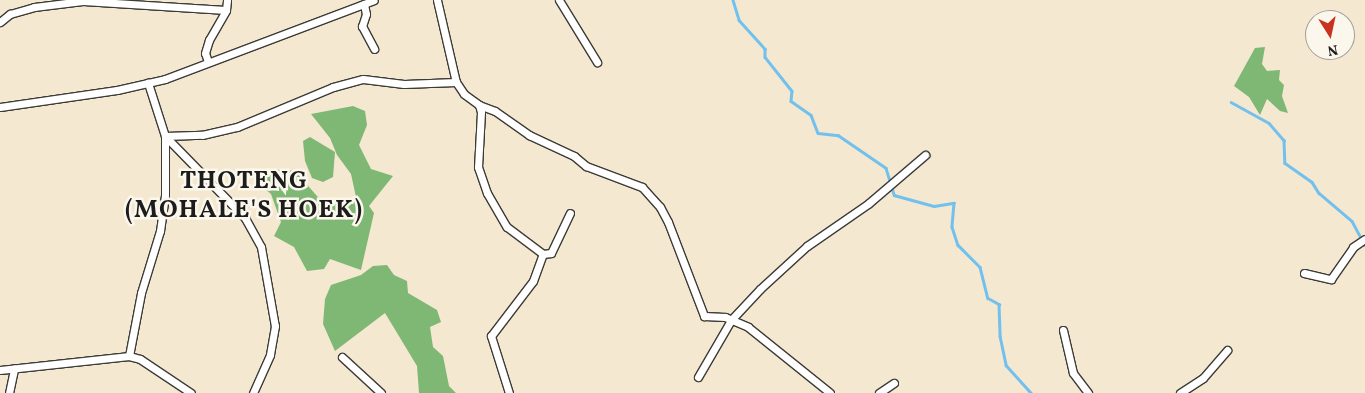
<!DOCTYPE html>
<html>
<head>
<meta charset="utf-8">
<style>
	body { margin:0 }
	#map { position:relative; width:1365px; height:393px; overflow:hidden; background:#f4e8d0; font-family:Vollkorn,serif }
	div>[style] { position:absolute }
	.forest>* { inset:0; background:#7fb875 }
	.stream>* { height:2.5px; margin:-1.25px; padding:0 1.25px; transform-origin:1.25px; border-radius:1.25px; background:#72c0ed }
	.roads { filter:drop-shadow(1px 0 #3c3b37) drop-shadow(-1px 0 #3c3b37) drop-shadow(0 1px #3c3b37) drop-shadow(0 -1px #3c3b37) }
	.street>* { height:7px; margin:-3.5px; padding:0 3.5px; transform-origin:3.5px; border-radius:3.5px; background:#fff }
	span { translate:-50% -50%; white-space:nowrap; text-align:center; line-height:1.15; -webkit-text-stroke:5px #fbf7ec; paint-order:stroke }
	.district-label { font-size:25px; color:#1c1c1c; font-weight:700; letter-spacing:1px }
	.north { position:absolute; left:1305px; top:10px; width:50px; height:50px; box-sizing:border-box; background:#fbf7ec; border:1px solid #a29f99; border-radius:50%; rotate:170deg; font-size:14px; font-weight:700; line-height:20px; text-align:center; color:#1c1c1c }
	.north::after { content:''; display:block; margin:auto; width:18px; height:22px; background:#c8321e; clip-path:polygon(50% 0,100% 100%,50% 72%,0 100%) }
</style>
</head>
<body>
<div id="map">
	<div class="forest">
		<i style="clip-path:polygon(1265px 47px,1262px 64px,1267px 71px,1280px 70px,1279px 80px,1284px 85px,1282px 96px,1288px 113px,1280px 111px,1267px 99px,1260px 115px,1249px 97px,1234px 86px,1255px 48px)"></i>
		<i style="clip-path:polygon(353px 106px,365px 111px,367px 125px,359px 145px,371px 169px,393px 176px,369px 206px,374px 213px,361px 270px,330px 259px,324px 269px,307px 271px,294px 247px,274px 236px,281px 222px,271px 194px,258px 183px,270px 169px,295px 171px,324px 204px,351px 203px,356px 197px,351px 174px,337px 155px,330px 138px,311px 114px)"></i>
		<i style="clip-path:polygon(310px 137px,335px 152px,333px 177px,323px 182px,312px 178px,305px 161px,303px 141px)"></i>
		<i style="clip-path:polygon(387px 265px,394px 275px,407px 281px,408px 293px,437px 310px,441px 322px,430px 327px,433px 347px,443px 356px,449px 386px,456px 393px,419px 393px,417px 366px,385px 313px,335px 351px,323px 324px,325px 299px,331px 285px,361px 275px,373px 266px)"></i>
	</div>
	<div class="stream">
		<i style="left:733px;top:0;width:21px;rotate:73deg"></i>
		<i style="left:739px;top:20px;width:39px;rotate:48deg"></i>
		<i style="left:765px;top:49px;width:8px;rotate:90deg"></i>
		<i style="left:765px;top:57px;width:43px;rotate:51.5deg"></i>
		<i style="left:792px;top:91px;width:10px;rotate:96deg"></i>
		<i style="left:791px;top:101px;width:24px;rotate:35deg"></i>
		<i style="left:811px;top:115px;width:19px;rotate:69deg"></i>
		<i style="left:818px;top:133px;width:20px;rotate:6deg"></i>
		<i style="left:838px;top:135px;width:58px;rotate:34.5deg"></i>
		<i style="left:886px;top:168px;width:28px;rotate:73deg"></i>
		<i style="left:894px;top:195px;width:41px;rotate:15.4deg"></i>
		<i style="left:934px;top:206px;width:20px;rotate:-9deg"></i>
		<i style="left:954px;top:203px;width:24px;rotate:95deg"></i>
		<i style="left:952px;top:227px;width:19px;rotate:72deg"></i>
		<i style="left:958px;top:245px;width:31px;rotate:45deg"></i>
		<i style="left:980px;top:267px;width:32px;rotate:76deg"></i>
		<i style="left:988px;top:298px;width:13px;rotate:29deg"></i>
		<i style="left:999px;top:304px;width:32px;rotate:88deg"></i>
		<i style="left:1000px;top:336px;width:30px;rotate:78deg"></i>
		<i style="left:1006px;top:365px;width:38px;rotate:48deg"></i>
		<i style="left:1231px;top:102px;width:43px;rotate:28.9deg"></i>
		<i style="left:1269px;top:123px;width:23px;rotate:49deg"></i>
		<i style="left:1284px;top:140px;width:23px;rotate:88deg"></i>
		<i style="left:1285px;top:163px;width:33px;rotate:35deg"></i>
		<i style="left:1312px;top:182px;width:13px;rotate:58deg"></i>
		<i style="left:1319px;top:193px;width:43px;rotate:40.3deg"></i>
		<i style="left:1352px;top:221px;width:27px;rotate:62deg"></i>
	</div>
	<div class="roads">
		<div class="street">
			<i style="left:437px;top:0;width:84px;rotate:77deg"></i>
			<i style="left:456px;top:82px;width:14px;rotate:56deg"></i>
			<i style="left:464px;top:94px;width:19px;rotate:36deg"></i>
			<i style="left:479px;top:105px;width:7px;rotate:74deg"></i>
			<i style="left:481px;top:112px;width:55px;rotate:93.1deg"></i>
			<i style="left:478px;top:167px;width:28px;rotate:71deg"></i>
			<i style="left:487px;top:193px;width:39px;rotate:60deg"></i>
			<i style="left:507px;top:227px;width:45px;rotate:36.9deg"></i>
			<i style="left:559px;top:0;width:73px;rotate:58.5deg"></i>
			<i style="left:364px;top:4px;width:10px;rotate:79deg"></i>
			<i style="left:366px;top:14px;width:13px;rotate:108deg"></i>
			<i style="left:362px;top:26px;width:26px;rotate:62deg"></i>
			<i style="left:0;top:22px;width:13px;rotate:-39deg"></i>
			<i style="left:10px;top:14px;width:25px;rotate:-16deg"></i>
			<i style="left:34px;top:7px;width:49px;rotate:-7deg"></i>
			<i style="left:83px;top:1px;width:143px;rotate:3.6deg"></i>
			<i style="left:208px;top:62px;width:9px;rotate:-108deg"></i>
			<i style="left:205px;top:53px;width:14px;rotate:-73deg"></i>
			<i style="left:209px;top:40px;width:34px;rotate:-60deg"></i>
			<i style="left:226px;top:10px;width:10px;rotate:-84deg"></i>
			<i style="left:479px;top:105px;width:17px;rotate:21deg"></i>
			<i style="left:495px;top:111px;width:42px;rotate:35.2deg"></i>
			<i style="left:529px;top:135px;width:50px;rotate:25deg"></i>
			<i style="left:574px;top:156px;width:16px;rotate:40deg"></i>
			<i style="left:586px;top:166px;width:60px;rotate:20.6deg"></i>
			<i style="left:642px;top:187px;width:27px;rotate:48deg"></i>
			<i style="left:660px;top:207px;width:17px;rotate:62deg"></i>
			<i style="left:668px;top:222px;width:101px;rotate:69deg"></i>
			<i style="left:704px;top:316px;width:21px;rotate:3deg"></i>
			<i style="left:725px;top:317px;width:25px;rotate:23deg"></i>
			<i style="left:748px;top:327px;width:105px;rotate:38.8deg"></i>
			<i style="left:0;top:107px;width:118px;rotate:-8.3deg"></i>
			<i style="left:117px;top:90px;width:49px;rotate:-12.9deg"></i>
			<i style="left:165px;top:79px;width:223px;rotate:-20.7deg"></i>
			<i style="left:165px;top:136px;width:37px;rotate:-2deg"></i>
			<i style="left:202px;top:135px;width:36px;rotate:-13deg"></i>
			<i style="left:237px;top:127px;width:104px;rotate:-22.6deg"></i>
			<i style="left:333px;top:87px;width:31px;rotate:-15deg"></i>
			<i style="left:363px;top:79px;width:41px;rotate:7deg"></i>
			<i style="left:404px;top:84px;width:52px;rotate:-2.2deg"></i>
			<i style="left:165px;top:136px;width:115px;rotate:45.7deg"></i>
			<i style="left:245px;top:218px;width:33px;rotate:61deg"></i>
			<i style="left:261px;top:247px;width:80px;rotate:80deg"></i>
			<i style="left:275px;top:326px;width:29px;rotate:100deg"></i>
			<i style="left:270px;top:355px;width:42px;rotate:114.1deg"></i>
			<i style="left:543px;top:254px;width:8px;rotate:-7deg"></i>
			<i style="left:551px;top:253px;width:44px;rotate:-64.6deg"></i>
			<i style="left:1304px;top:273px;width:28px;rotate:13deg"></i>
			<i style="left:1331px;top:279px;width:39px;rotate:-55deg"></i>
			<i style="left:1353px;top:247px;width:14px;rotate:-34deg"></i>
			<i style="left:1063px;top:330px;width:44px;rotate:76.9deg"></i>
			<i style="left:1073px;top:373px;width:25px;rotate:53deg"></i>
			<i style="left:129px;top:356px;width:64px;rotate:-79.2deg"></i>
			<i style="left:141px;top:293px;width:65px;rotate:-73deg"></i>
			<i style="left:160px;top:231px;width:36px;rotate:-82deg"></i>
			<i style="left:165px;top:195px;width:59px;rotate:-90deg"></i>
			<i style="left:165px;top:136px;width:56px;rotate:-107.8deg"></i>
			<i style="left:342px;top:357px;width:53px;rotate:42.7deg"></i>
			<i style="left:0;top:370px;width:130px;rotate:-6.2deg"></i>
			<i style="left:129px;top:356px;width:11px;rotate:15deg"></i>
			<i style="left:140px;top:359px;width:61px;rotate:33.7deg"></i>
			<i style="left:698px;top:377px;width:66px;rotate:-59.9deg"></i>
			<i style="left:731px;top:320px;width:42px;rotate:-46.9deg"></i>
			<i style="left:760px;top:289px;width:64px;rotate:-42.5deg"></i>
			<i style="left:807px;top:246px;width:75px;rotate:-34.7deg"></i>
			<i style="left:869px;top:203px;width:74px;rotate:-40.6deg"></i>
			<i style="left:9px;top:393px;width:25px;rotate:-78deg"></i>
			<i style="left:509px;top:393px;width:60px;rotate:-107.5deg"></i>
			<i style="left:491px;top:336px;width:69px;rotate:-52.6deg"></i>
			<i style="left:533px;top:281px;width:29px;rotate:-70deg"></i>
			<i style="left:879px;top:393px;width:18px;rotate:-34deg"></i>
			<i style="left:1180px;top:393px;width:27px;rotate:-33deg"></i>
			<i style="left:1203px;top:378px;width:37px;rotate:-49deg"></i>
		</div>
	</div>
	<div class="district-label">
		<span style="left:244px;top:197px">THOTENG<br>(MOHALE'S HOEK)</span>
	</div>
	<div class="north">N</div>
</div>
</body>
</html>
